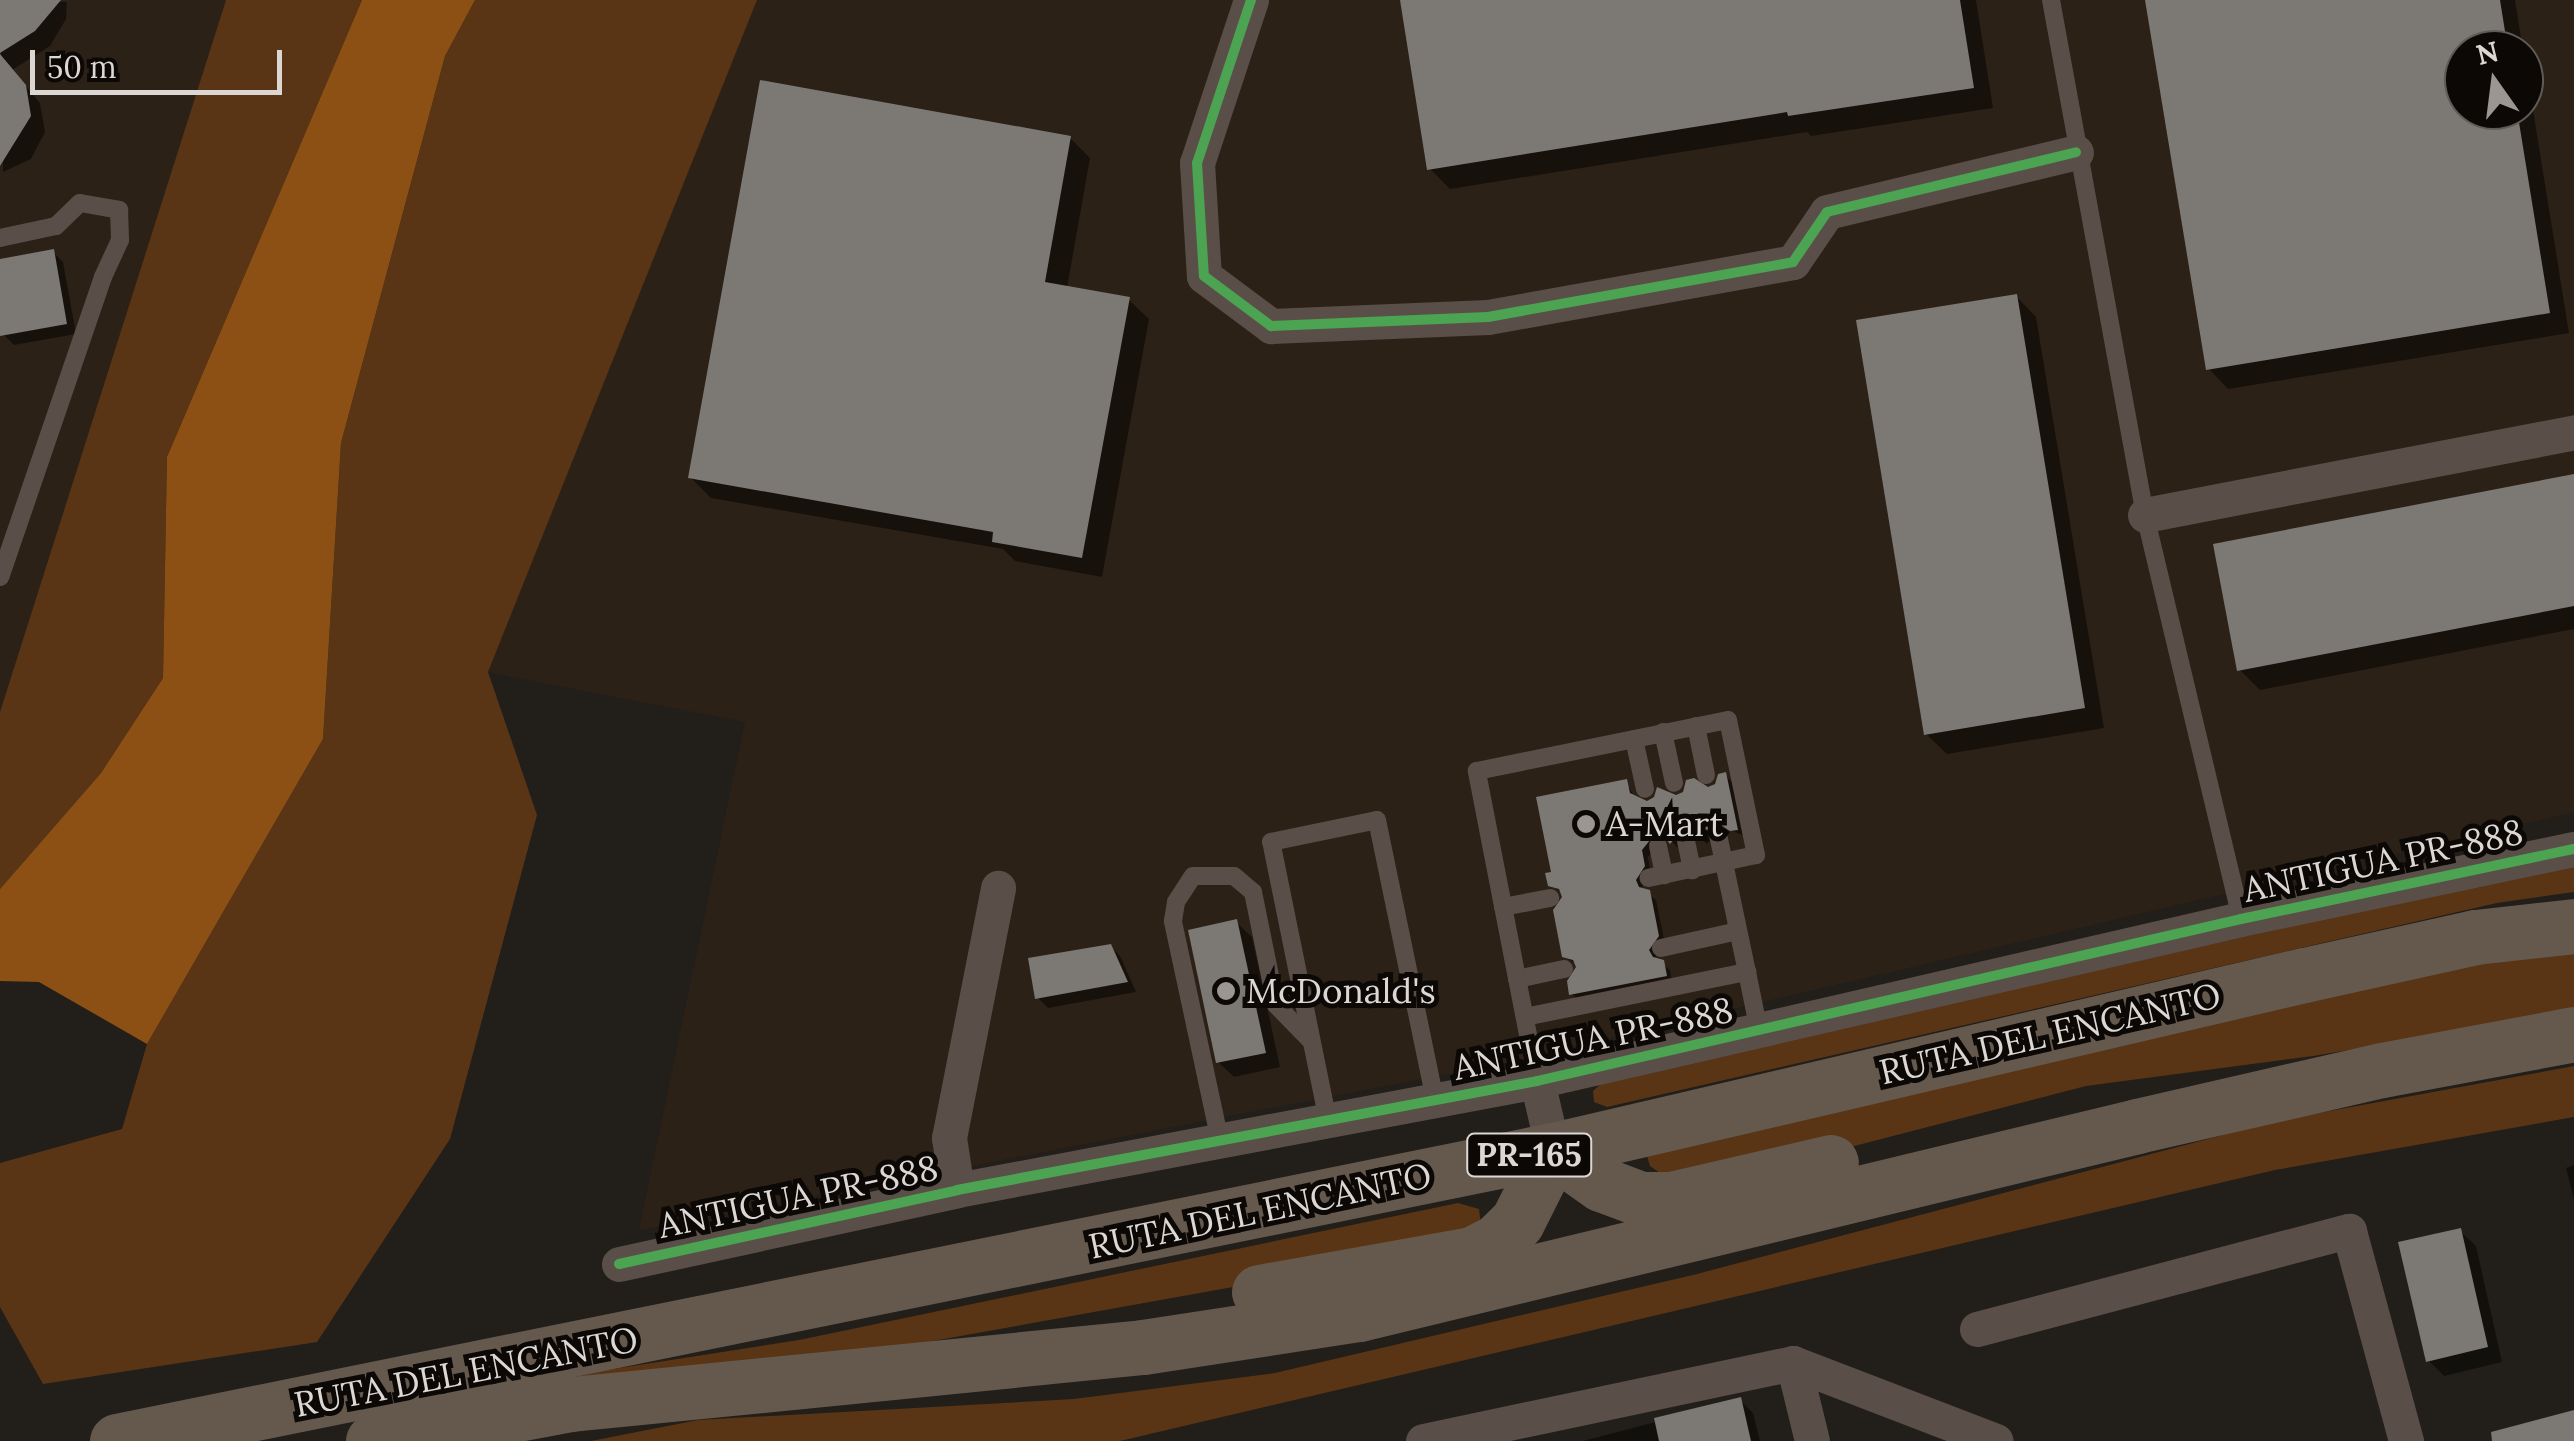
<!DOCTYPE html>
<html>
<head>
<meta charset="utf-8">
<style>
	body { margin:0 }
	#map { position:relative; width:2574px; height:1441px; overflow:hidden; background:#221e1a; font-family:Lora,serif }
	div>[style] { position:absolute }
	.built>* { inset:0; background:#2c2117 }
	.green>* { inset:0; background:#593515 }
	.water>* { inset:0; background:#8c5015 }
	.shadow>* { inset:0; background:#0007 }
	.building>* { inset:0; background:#7c7874 }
	.service>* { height:18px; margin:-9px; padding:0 9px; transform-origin:9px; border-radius:9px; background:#594f48 }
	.minor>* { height:35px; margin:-17.5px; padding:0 17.5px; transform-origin:17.5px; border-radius:17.5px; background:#594f48 }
	.primary>* { height:55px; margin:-27.5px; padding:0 27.5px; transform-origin:27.5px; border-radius:27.5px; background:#65594e }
	.cycleway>* { height:10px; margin:-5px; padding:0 5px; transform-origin:5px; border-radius:5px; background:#4ca352 }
	.dots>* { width:28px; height:28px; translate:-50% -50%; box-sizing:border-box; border:5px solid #0c0806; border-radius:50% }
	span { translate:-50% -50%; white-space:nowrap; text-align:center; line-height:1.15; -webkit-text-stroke:10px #0c0806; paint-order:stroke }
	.shield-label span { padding:2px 8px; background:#0c0806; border:2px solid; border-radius:8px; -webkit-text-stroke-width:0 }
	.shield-label { font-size:32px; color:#dcd7d3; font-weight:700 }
	.poi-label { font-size:35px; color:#dcd7d3 }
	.left { translate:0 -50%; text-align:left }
	.street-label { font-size:35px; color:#dcd7d3 }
	.north { position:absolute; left:2444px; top:30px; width:100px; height:100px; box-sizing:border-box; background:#0c0806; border:2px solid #5f5b58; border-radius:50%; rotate:346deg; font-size:28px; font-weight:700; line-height:40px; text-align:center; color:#dcd7d3 }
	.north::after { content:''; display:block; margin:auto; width:35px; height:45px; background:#9b9692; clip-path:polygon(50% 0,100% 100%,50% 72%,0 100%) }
	.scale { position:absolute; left:30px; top:50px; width:252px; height:45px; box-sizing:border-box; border:5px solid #dcd7d3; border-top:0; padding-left:12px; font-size:30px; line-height:35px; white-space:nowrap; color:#dcd7d3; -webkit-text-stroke:8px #0c0806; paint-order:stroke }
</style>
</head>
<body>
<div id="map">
	<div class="built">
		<i style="clip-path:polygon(0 0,226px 0,0 712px)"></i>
		<i style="clip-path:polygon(evenodd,757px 0,2574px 0,2574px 812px,1489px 1066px,639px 1230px,745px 722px,488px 672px,757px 0,2464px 50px,2524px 50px,2524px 110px,2464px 110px,2464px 50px)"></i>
	</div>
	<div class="green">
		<i style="clip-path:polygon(226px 0,362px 0,167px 457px,163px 678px,101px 773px,0 889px,0 712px)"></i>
		<i style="clip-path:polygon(475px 0,757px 0,488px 672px,537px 815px,450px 1139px,317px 1342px,43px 1384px,0 1307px,0 1163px,122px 1129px,147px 1044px,323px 739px,341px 443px,445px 56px)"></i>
		<i style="clip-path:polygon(2574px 862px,2574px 892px,2497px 903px,1607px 1107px,1594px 1102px,1593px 1091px,1603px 1082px)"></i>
		<i style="clip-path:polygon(2574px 941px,2574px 1012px,2313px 1056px,2086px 1086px,1707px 1184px,1667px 1178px,1650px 1166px,1647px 1156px,2295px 992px)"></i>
		<i style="clip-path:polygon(2574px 1066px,2574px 1117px,2275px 1170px,1120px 1441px,591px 1441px,698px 1420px,1074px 1399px,1275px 1373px,1697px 1274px,2280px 1120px)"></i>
		<i style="clip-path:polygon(1458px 1203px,1479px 1209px,1481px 1225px,1461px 1246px,788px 1367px,549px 1379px,799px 1340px)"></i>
	</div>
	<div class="water">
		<i style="clip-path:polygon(362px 0,475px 0,445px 56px,341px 443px,323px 739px,147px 1044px,39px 982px,0 981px,0 889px,101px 773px,163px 678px,167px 457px)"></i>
	</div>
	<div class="shadow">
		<i style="clip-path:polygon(0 0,67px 2px,66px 19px,50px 46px,12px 70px,40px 103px,45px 132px,31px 159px,3px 172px)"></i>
		<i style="clip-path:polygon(1403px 0,1976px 0,1993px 108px,1811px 136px,1807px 132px,1450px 189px,1429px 168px)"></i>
		<i style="clip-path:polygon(2148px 0,2515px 0,2523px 50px,2464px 50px,2464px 110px,2524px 110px,2524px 54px,2569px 333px,2228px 389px,2208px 368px)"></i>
		<i style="clip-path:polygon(1070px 138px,1090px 158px,1067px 288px,1128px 299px,1149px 319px,1102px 577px,1015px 561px,1003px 549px,711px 498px,691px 478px)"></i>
		<i style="clip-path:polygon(53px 252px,63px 262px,76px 334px,14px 345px,4px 335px,0 310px,0 261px)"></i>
		<i style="clip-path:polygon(2016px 296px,2036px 317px,2104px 728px,1947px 754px,1926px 734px)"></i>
		<i style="clip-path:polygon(2574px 476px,2574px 629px,2260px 690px,2240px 670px)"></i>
		<i style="clip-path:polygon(1725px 775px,1732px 782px,1744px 836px,1725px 827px,1707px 844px,1699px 836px,1690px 835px,1679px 849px,1671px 841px,1662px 840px,1648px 857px,1651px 874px,1641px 888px,1656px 900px,1665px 944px,1654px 958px,1670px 970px,1672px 982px,1579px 1001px,1572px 994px,1578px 965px,1564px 956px,1564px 894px,1550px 884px,1554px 874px,1626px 782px,1635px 798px,1647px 804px,1707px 790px)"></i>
		<i style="clip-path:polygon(1236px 922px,1252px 937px,1280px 1067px,1234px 1077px,1218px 1062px)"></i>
		<i style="clip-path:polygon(1110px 946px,1120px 956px,1136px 992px,1048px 1008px,1038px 998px)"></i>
		<i style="clip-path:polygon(2574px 1165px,2574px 1199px,2566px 1168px)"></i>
		<i style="clip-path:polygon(2460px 1231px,2476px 1246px,2502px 1362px,2444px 1376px,2428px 1360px)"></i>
		<i style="clip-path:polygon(1740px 1400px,1753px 1413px,1760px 1441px,1583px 1441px)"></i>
	</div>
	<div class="building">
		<i style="clip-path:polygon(0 0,61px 0,35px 31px,0 53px)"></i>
		<i style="clip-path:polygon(1400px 0,1960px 0,1974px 88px,1788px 116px,1787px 112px,1427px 170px)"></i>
		<i style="clip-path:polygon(2145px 0,2500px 0,2508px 50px,2464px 50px,2464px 110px,2517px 110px,2550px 313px,2206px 370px)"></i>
		<i style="clip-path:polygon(0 54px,26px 85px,31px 116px,0 166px)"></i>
		<i style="clip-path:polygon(760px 80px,1071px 136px,1045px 282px,1130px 297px,1082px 558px,992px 542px,993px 532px,688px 478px)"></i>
		<i style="clip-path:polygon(54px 249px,67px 324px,0 336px,0 259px)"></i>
		<i style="clip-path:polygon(2017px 294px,2085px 708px,1924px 735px,1856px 320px)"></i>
		<i style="clip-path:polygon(2574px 474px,2574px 606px,2237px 671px,2213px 544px)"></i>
		<i style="clip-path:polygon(1726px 772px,1738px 830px,1730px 831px,1716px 822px,1709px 825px,1706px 836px,1698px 838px,1691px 830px,1683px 829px,1670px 844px,1663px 835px,1655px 834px,1642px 850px,1645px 866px,1636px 880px,1639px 887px,1650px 890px,1659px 936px,1649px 950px,1653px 957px,1664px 960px,1667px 976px,1569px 995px,1567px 981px,1576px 967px,1573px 960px,1562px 957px,1553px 910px,1562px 897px,1559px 889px,1548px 886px,1545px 873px,1551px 872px,1536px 797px,1627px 779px,1630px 793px,1647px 801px,1654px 797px,1657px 787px,1676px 795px,1683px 792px,1686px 780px,1694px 778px,1708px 787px,1715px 784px,1718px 774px)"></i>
		<i style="clip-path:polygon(1237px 919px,1266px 1053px,1216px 1063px,1188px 930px)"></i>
		<i style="clip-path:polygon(1111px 944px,1128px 982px,1035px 999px,1028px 958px)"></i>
		<i style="clip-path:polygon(2461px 1228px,2488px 1347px,2426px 1362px,2398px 1242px)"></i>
		<i style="clip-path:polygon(1741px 1397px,1751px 1441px,1659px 1441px,1654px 1418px)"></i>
		<i style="clip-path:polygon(2574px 1410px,2574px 1441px,2492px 1441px,2491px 1432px)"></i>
	</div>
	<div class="service">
		<i style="left:2051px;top:0;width:524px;rotate:79.66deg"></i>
		<i style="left:2145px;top:515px;width:415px;rotate:76.6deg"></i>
		<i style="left:0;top:238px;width:57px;rotate:-12.1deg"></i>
		<i style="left:56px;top:226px;width:33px;rotate:-44deg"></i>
		<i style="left:80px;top:203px;width:40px;rotate:10deg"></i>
		<i style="left:119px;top:210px;width:30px;rotate:88deg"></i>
		<i style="left:120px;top:240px;width:41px;rotate:114.7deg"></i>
		<i style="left:103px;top:277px;width:317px;rotate:108.9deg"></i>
		<i style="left:1696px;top:726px;width:50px;rotate:78.5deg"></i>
		<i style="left:1663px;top:732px;width:52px;rotate:77.8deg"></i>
		<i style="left:1634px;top:739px;width:51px;rotate:77.6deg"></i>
		<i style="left:1686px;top:841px;width:30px;rotate:78deg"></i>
		<i style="left:1658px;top:846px;width:30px;rotate:78deg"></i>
		<i style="left:1503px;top:907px;width:48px;rotate:-10.8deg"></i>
		<i style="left:1661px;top:948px;width:79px;rotate:-12.4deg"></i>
		<i style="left:1747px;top:972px;width:60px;rotate:78.5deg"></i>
		<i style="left:1517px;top:979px;width:48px;rotate:-12deg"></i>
		<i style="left:1525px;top:1017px;width:227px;rotate:-11.5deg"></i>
		<i style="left:1747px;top:972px;width:141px;rotate:-101.9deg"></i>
		<i style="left:1537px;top:1081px;width:316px;rotate:-101deg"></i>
		<i style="left:1477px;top:771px;width:256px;rotate:-11.5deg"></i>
		<i style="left:1728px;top:720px;width:138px;rotate:78.3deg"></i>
		<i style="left:1756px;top:855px;width:110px;rotate:168deg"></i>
		<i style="left:1328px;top:1121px;width:285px;rotate:-101.5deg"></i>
		<i style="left:1271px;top:842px;width:108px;rotate:-11.7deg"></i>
		<i style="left:1377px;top:820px;width:287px;rotate:78.3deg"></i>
		<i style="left:1220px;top:1141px;width:225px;rotate:-102.1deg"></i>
		<i style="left:1173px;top:921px;width:19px;rotate:-81deg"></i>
		<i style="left:1176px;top:902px;width:31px;rotate:-57deg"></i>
		<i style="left:1193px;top:876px;width:41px"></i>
		<i style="left:1234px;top:876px;width:25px;rotate:40deg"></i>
		<i style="left:1253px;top:892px;width:115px;rotate:78.5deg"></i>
		<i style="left:1276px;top:1005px;width:50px;rotate:45.8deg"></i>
	</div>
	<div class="minor">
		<i style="left:1251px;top:0;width:172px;rotate:108.3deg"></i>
		<i style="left:1197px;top:163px;width:113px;rotate:86.5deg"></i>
		<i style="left:1204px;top:276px;width:84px;rotate:36.7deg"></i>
		<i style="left:1271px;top:326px;width:217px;rotate:-2.4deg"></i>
		<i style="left:1488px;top:317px;width:310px;rotate:-10.2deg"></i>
		<i style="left:1793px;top:262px;width:60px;rotate:-55.8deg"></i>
		<i style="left:1827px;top:212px;width:256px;rotate:-13.5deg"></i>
		<i style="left:2145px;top:515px;width:437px;rotate:-10.9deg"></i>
		<i style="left:1537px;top:1081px;width:71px;rotate:76.9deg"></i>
		<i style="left:957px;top:1190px;width:53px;rotate:-98.7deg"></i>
		<i style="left:949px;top:1138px;width:255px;rotate:-78.9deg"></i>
		<i style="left:619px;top:1264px;width:346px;rotate:-12.3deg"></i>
		<i style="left:957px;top:1190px;width:590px;rotate:-10.64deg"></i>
		<i style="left:1537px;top:1081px;width:722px;rotate:-12.96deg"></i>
		<i style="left:2241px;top:919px;width:340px;rotate:-11.9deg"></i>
		<i style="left:1977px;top:1329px;width:385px;rotate:-14.8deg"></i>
		<i style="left:2349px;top:1231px;width:218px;rotate:74.8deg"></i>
		<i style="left:1793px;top:1363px;width:80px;rotate:76.3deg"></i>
		<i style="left:1423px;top:1441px;width:378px;rotate:-11.9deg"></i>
		<i style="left:1793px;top:1363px;width:217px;rotate:21deg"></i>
	</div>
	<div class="primary">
		<i style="left:1259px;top:1292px;width:216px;rotate:-10.1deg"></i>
		<i style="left:1472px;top:1254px;width:27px;rotate:-27deg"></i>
		<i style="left:1496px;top:1242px;width:29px;rotate:-44deg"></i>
		<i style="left:1517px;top:1222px;width:80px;rotate:-63.4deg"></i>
		<i style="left:1553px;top:1150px;width:59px;rotate:35.3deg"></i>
		<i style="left:1601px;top:1184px;width:43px;rotate:20.6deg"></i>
		<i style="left:1641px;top:1199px;width:30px"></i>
		<i style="left:1671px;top:1199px;width:164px;rotate:-13deg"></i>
		<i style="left:117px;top:1441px;width:1465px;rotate:-11.46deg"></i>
		<i style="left:1553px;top:1150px;width:771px;rotate:-13.12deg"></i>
		<i style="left:2304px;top:975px;width:175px;rotate:-12.5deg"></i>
		<i style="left:2475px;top:937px;width:100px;rotate:-6.3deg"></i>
		<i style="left:373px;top:1441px;width:201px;rotate:-10.6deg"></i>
		<i style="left:571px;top:1404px;width:575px;rotate:-5.69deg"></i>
		<i style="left:1143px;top:1347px;width:219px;rotate:-8.7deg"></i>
		<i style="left:1359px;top:1314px;width:800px;rotate:-13.58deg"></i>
		<i style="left:2137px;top:1126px;width:251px;rotate:-12.9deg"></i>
		<i style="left:2382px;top:1070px;width:195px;rotate:-10.6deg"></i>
	</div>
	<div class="cycleway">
		<i style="left:1251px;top:0;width:172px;rotate:108.3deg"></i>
		<i style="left:1197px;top:163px;width:113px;rotate:86.5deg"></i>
		<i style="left:1204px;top:276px;width:84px;rotate:36.7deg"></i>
		<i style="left:1271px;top:326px;width:217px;rotate:-2.4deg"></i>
		<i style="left:1488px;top:317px;width:310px;rotate:-10.2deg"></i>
		<i style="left:1793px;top:262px;width:60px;rotate:-55.8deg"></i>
		<i style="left:1827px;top:212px;width:256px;rotate:-13.5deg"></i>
		<i style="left:619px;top:1264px;width:346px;rotate:-12.3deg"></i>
		<i style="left:957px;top:1190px;width:590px;rotate:-10.64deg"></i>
		<i style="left:1537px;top:1081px;width:722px;rotate:-12.96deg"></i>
		<i style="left:2241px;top:919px;width:340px;rotate:-11.9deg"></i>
	</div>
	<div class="dots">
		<i style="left:1586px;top:824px;background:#9b9692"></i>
		<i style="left:1226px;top:991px;background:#9b9692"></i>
	</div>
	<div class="shield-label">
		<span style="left:1529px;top:1155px">PR-165</span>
	</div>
	<div class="poi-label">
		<span class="left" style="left:1606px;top:824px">A-Mart</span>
		<span class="left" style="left:1246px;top:991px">McDonald's</span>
	</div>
	<div class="street-label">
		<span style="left:2383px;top:861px;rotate:-12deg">ANTIGUA PR-888</span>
		<span style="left:2050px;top:1034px;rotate:-13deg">RUTA DEL ENCANTO</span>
		<span style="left:1593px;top:1039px;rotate:-12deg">ANTIGUA PR-888</span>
		<span style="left:798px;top:1197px;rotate:-12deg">ANTIGUA PR-888</span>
		<span style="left:1260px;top:1211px;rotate:-12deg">RUTA DEL ENCANTO</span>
		<span style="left:466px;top:1372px;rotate:-11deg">RUTA DEL ENCANTO</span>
	</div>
	<div class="north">N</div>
	<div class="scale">50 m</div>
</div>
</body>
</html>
